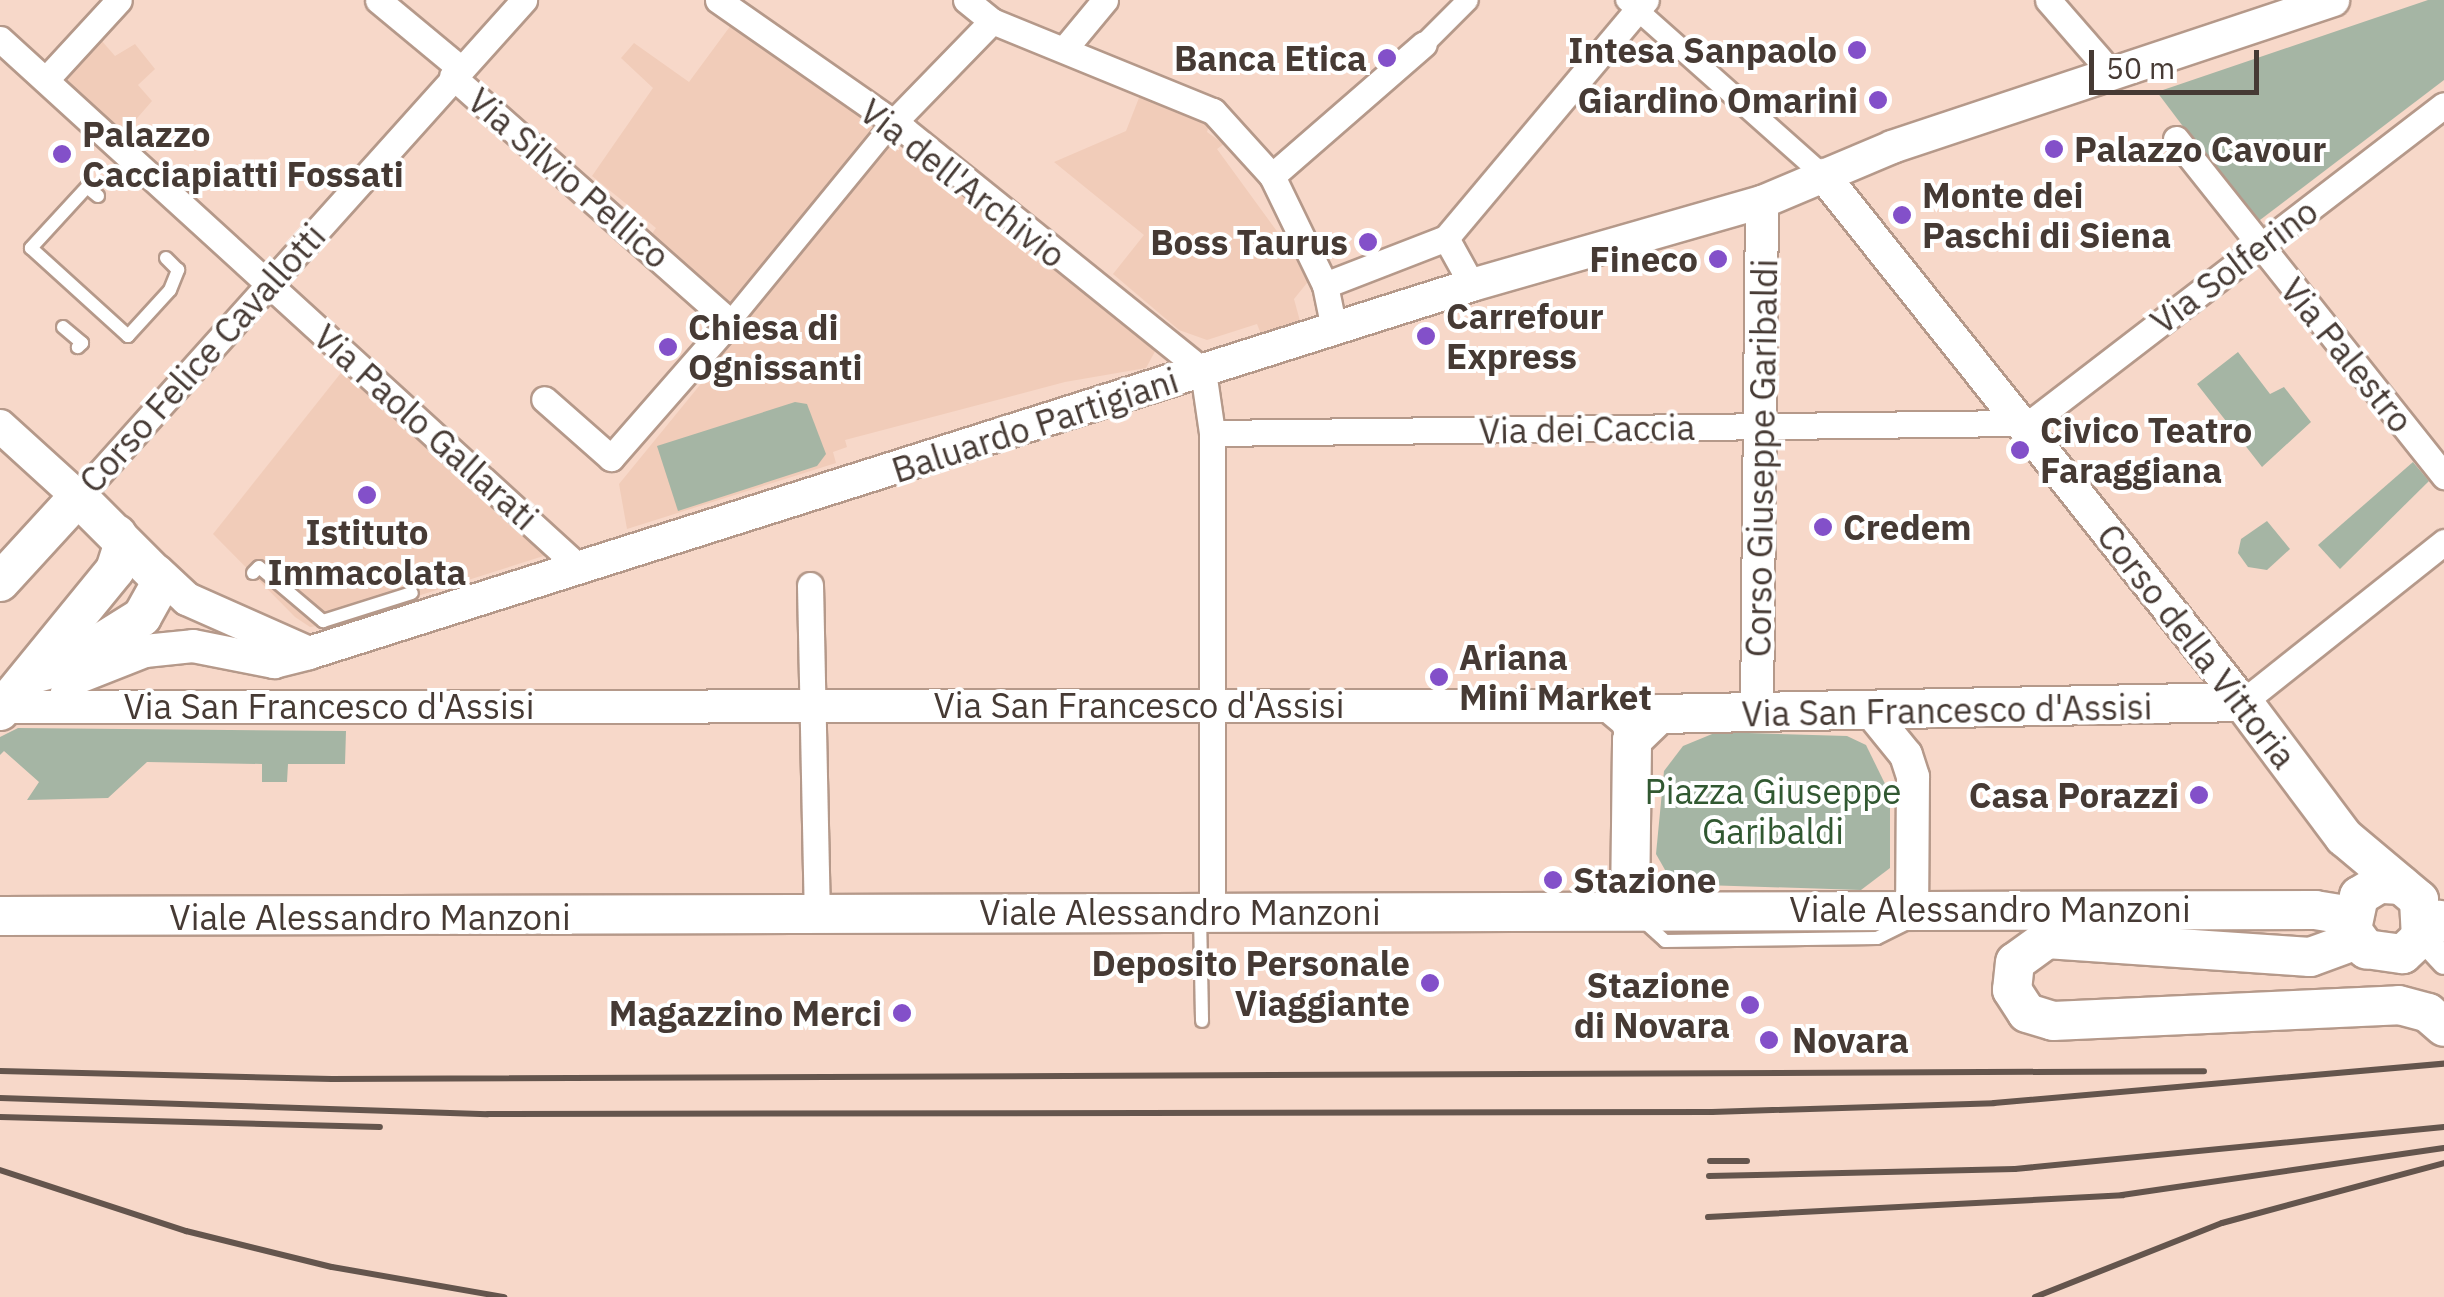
<!DOCTYPE html>
<html>
<head>
<meta charset="utf-8">
<style>
	body { margin:0 }
	#map { position:relative; width:2444px; height:1297px; overflow:hidden; background:#f7d8c9; font-family:"IBM Plex Sans",sans-serif }
	div>[style] { position:absolute }
	.built>* { inset:0; background:#f1ccb9 }
	.green>* { inset:0; background:#a5b5a4 }
	.roads { filter:drop-shadow(2px 0 #b5998a) drop-shadow(-2px 0 #b5998a) drop-shadow(0 2px #b5998a) drop-shadow(0 -2px #b5998a) }
	.service>* { height:12px; margin:-6px; padding:0 6px; transform-origin:6px; border-radius:6px; background:#fff }
	.pedestrian>* { height:20px; margin:-10px; padding:0 10px; transform-origin:10px; border-radius:10px; background:#fff }
	.minor>* { height:25px; margin:-12.5px; padding:0 12.5px; transform-origin:12.5px; border-radius:12.5px; background:#fff }
	.tertiary>* { height:32px; margin:-16px; padding:0 16px; transform-origin:16px; border-radius:16px; background:#fff }
	.secondary>* { height:38px; margin:-19px; padding:0 19px; transform-origin:19px; border-radius:19px; background:#fff }
	.rail>* { height:6px; margin:-3px; padding:0 3px; transform-origin:3px; border-radius:3px; background:#64554d }
	.dots>* { width:28px; height:28px; translate:-50% -50%; box-sizing:border-box; border:5px solid #fff; border-radius:50% }
	span { translate:-50% -50%; white-space:nowrap; text-align:center; line-height:1.15; -webkit-text-stroke:8px #fff; paint-order:stroke }
	.poi-label { font-size:35px; color:#463a34; font-weight:700 }
	.right { translate:-100% -50%; text-align:right }
	.left { translate:0 -50%; text-align:left }
	.street-label { font-size:35px; color:#463a34 }
	.park-label { font-size:35px; color:#315831 }
	.scale { position:absolute; left:2089px; top:50px; width:170px; height:45px; box-sizing:border-box; border:5px solid #463a34; border-top:0; padding-left:12px; font-size:30px; line-height:35px; white-space:nowrap; color:#463a34; -webkit-text-stroke:8px #fff; paint-order:stroke }
</style>
</head>
<body>
<div id="map">
	<div class="built">
		<i style="clip-path:polygon(734px 21px,884px 124px,728px 316px,647px 241px,656px 228px,592px 176px,653px 88px,621px 58px,634px 43px,689px 82px)"></i>
		<i style="clip-path:polygon(94px 32px,115px 56px,135px 44px,155px 69px,138px 85px,152px 101px,119px 139px,56px 77px)"></i>
		<i style="clip-path:polygon(1144px 85px,1211px 118px,1207px 132px,1224px 144px,1217px 149px,1311px 278px,1294px 299px,1300px 321px,1261px 334px,1257px 324px,1207px 340px,1179px 330px,1113px 274px,1144px 235px,1054px 162px,1126px 131px)"></i>
		<i style="clip-path:polygon(889px 141px,1159px 344px,1146px 368px,1065px 382px,845px 440px,847px 447px,833px 452px,836px 463px,627px 529px,619px 484px,713px 369px,704px 360px)"></i>
		<i style="clip-path:polygon(348px 364px,553px 553px,326px 625px,310px 627px,295px 617px,213px 534px)"></i>
	</div>
	<div class="green">
		<i style="clip-path:polygon(2428px 0,2444px 0,2444px 80px,2256px 223px,2157px 92px)"></i>
		<i style="clip-path:polygon(2238px 352px,2270px 394px,2284px 387px,2311px 422px,2262px 467px,2197px 384px)"></i>
		<i style="clip-path:polygon(795px 402px,807px 404px,826px 454px,817px 466px,678px 511px,657px 446px)"></i>
		<i style="clip-path:polygon(2413px 462px,2429px 481px,2340px 569px,2318px 545px)"></i>
		<i style="clip-path:polygon(2267px 521px,2290px 549px,2267px 570px,2248px 567px,2238px 553px,2241px 539px)"></i>
		<i style="clip-path:polygon(18px 728px,346px 731px,345px 764px,288px 764px,287px 782px,262px 782px,262px 764px,147px 762px,108px 798px,27px 800px,39px 782px,4px 751px,0 755px,0 737px)"></i>
		<i style="clip-path:polygon(1717px 732px,1847px 736px,1866px 745px,1890px 794px,1890px 868px,1861px 890px,1673px 884px,1656px 854px,1664px 771px,1683px 746px)"></i>
	</div>
	<div class="roads">
		<div class="service">
			<i style="left:98px;top:196px;width:14px;rotate:-141deg"></i>
			<i style="left:87px;top:187px;width:83px;rotate:132.6deg"></i>
			<i style="left:31px;top:248px;width:131px;rotate:42.2deg"></i>
			<i style="left:128px;top:336px;width:62px;rotate:-47.6deg"></i>
			<i style="left:170px;top:290px;width:22px;rotate:-68deg"></i>
			<i style="left:178px;top:270px;width:17px;rotate:-135deg"></i>
			<i style="left:63px;top:327px;width:25px;rotate:40deg"></i>
			<i style="left:82px;top:343px;width:6px;rotate:135deg"></i>
			<i style="left:253px;top:573px;width:8px;rotate:-45deg"></i>
			<i style="left:259px;top:567px;width:84px;rotate:40.2deg"></i>
			<i style="left:323px;top:621px;width:93px;rotate:-17.5deg"></i>
			<i style="left:1200px;top:915px;width:106px;rotate:88.9deg"></i>
			<i style="left:1642px;top:920px;width:31px;rotate:42deg"></i>
			<i style="left:1665px;top:941px;width:212px;rotate:-0.8deg"></i>
			<i style="left:1877px;top:938px;width:32px;rotate:-26deg"></i>
		</div>
		<div class="pedestrian">
			<i style="left:1626px;top:0;width:264px;rotate:41.6deg"></i>
			<i style="left:1424px;top:44px;width:62px;rotate:-45deg"></i>
			<i style="left:730px;top:322px;width:254px;rotate:-50.7deg"></i>
		</div>
		<div class="minor">
			<i style="left:378px;top:0;width:107px;rotate:39.7deg"></i>
			<i style="left:718px;top:0;width:229px;rotate:34.9deg"></i>
			<i style="left:906px;top:131px;width:382px;rotate:38.9deg"></i>
			<i style="left:1203px;top:371px;width:63px;rotate:81.7deg"></i>
			<i style="left:1212px;top:433px;width:480px;rotate:90deg"></i>
			<i style="left:966px;top:0;width:33px;rotate:39deg"></i>
			<i style="left:2048px;top:0;width:81px;rotate:49deg"></i>
			<i style="left:0;top:39px;width:785px;rotate:42.37deg"></i>
			<i style="left:1066px;top:47px;width:61px;rotate:-50.3deg"></i>
			<i style="left:51px;top:74px;width:100px;rotate:-47.4deg"></i>
			<i style="left:452px;top:76px;width:371px;rotate:41.5deg"></i>
			<i style="left:730px;top:322px;width:181px;rotate:131.2deg"></i>
			<i style="left:611px;top:458px;width:89px;rotate:-138.6deg"></i>
			<i style="left:891px;top:125px;width:145px;rotate:-45.8deg"></i>
			<i style="left:992px;top:21px;width:239px;rotate:22.2deg"></i>
			<i style="left:1213px;top:111px;width:88px;rotate:47.8deg"></i>
			<i style="left:1272px;top:176px;width:121px;rotate:64.1deg"></i>
			<i style="left:1325px;top:285px;width:45px;rotate:78.4deg"></i>
			<i style="left:2176px;top:139px;width:431px;rotate:51.5deg"></i>
			<i style="left:1272px;top:176px;width:201px;rotate:-41deg"></i>
			<i style="left:1446px;top:238px;width:54px;rotate:61deg"></i>
			<i style="left:1325px;top:285px;width:130px;rotate:-21.2deg"></i>
			<i style="left:1446px;top:238px;width:311px;rotate:-50deg"></i>
			<i style="left:2025px;top:427px;width:528px;rotate:-37.54deg"></i>
			<i style="left:1212px;top:433px;width:810px;rotate:-0.71deg"></i>
			<i style="left:78px;top:497px;width:668px;rotate:-48.1deg"></i>
			<i style="left:810px;top:585px;width:327px;rotate:88.8deg"></i>
			<i style="left:2243px;top:702px;width:257px;rotate:-38.5deg"></i>
			<i style="left:2421px;top:936px;width:34px;rotate:47deg"></i>
		</div>
		<div class="tertiary">
			<i style="left:1823px;top:175px;width:674px;rotate:51.45deg"></i>
			<i style="left:0;top:426px;width:105px;rotate:42.3deg"></i>
			<i style="left:157px;top:571px;width:41px;rotate:43deg"></i>
			<i style="left:187px;top:599px;width:133px;rotate:23.9deg"></i>
			<i style="left:4px;top:707px;width:1605px;rotate:-0.04deg"></i>
			<i style="left:1609px;top:706px;width:25px;rotate:40deg"></i>
			<i style="left:1628px;top:722px;width:18px;rotate:77deg"></i>
			<i style="left:78px;top:707px;width:16px;rotate:-140deg"></i>
			<i style="left:66px;top:697px;width:18px;rotate:-74deg"></i>
			<i style="left:71px;top:680px;width:79px;rotate:-21.4deg"></i>
			<i style="left:145px;top:651px;width:48px;rotate:-5.9deg"></i>
			<i style="left:193px;top:646px;width:83px;rotate:11.2deg"></i>
			<i style="left:274px;top:662px;width:36px;rotate:-14deg"></i>
			<i style="left:309px;top:653px;width:1220px;rotate:-17.56deg"></i>
			<i style="left:1472px;top:285px;width:302px;rotate:-16deg"></i>
			<i style="left:1762px;top:202px;width:141px;rotate:-22.9deg"></i>
			<i style="left:1892px;top:147px;width:465px;rotate:-18.4deg"></i>
			<i style="left:1871px;top:712px;width:55px;rotate:50.9deg"></i>
			<i style="left:1906px;top:755px;width:23px;rotate:72deg"></i>
			<i style="left:1913px;top:777px;width:132px;rotate:90.4deg"></i>
			<i style="left:1757px;top:714px;width:512px;rotate:-89.44deg"></i>
		</div>
		<div class="secondary">
			<i style="left:0;top:582px;width:115px;rotate:-47.5deg"></i>
			<i style="left:78px;top:497px;width:119px;rotate:45deg"></i>
			<i style="left:162px;top:581px;width:41px;rotate:119.1deg"></i>
			<i style="left:142px;top:617px;width:91px;rotate:148.1deg"></i>
			<i style="left:65px;top:665px;width:32px;rotate:164deg"></i>
			<i style="left:0;top:711px;width:182px;rotate:-50.8deg"></i>
			<i style="left:115px;top:570px;width:25px;rotate:-72deg"></i>
			<i style="left:123px;top:546px;width:13px;rotate:-117deg"></i>
			<i style="left:2401px;top:885px;width:22px;rotate:-177deg"></i>
			<i style="left:2379px;top:884px;width:23px;rotate:149deg"></i>
			<i style="left:2359px;top:896px;width:35px;rotate:102deg"></i>
			<i style="left:2352px;top:930px;width:24px;rotate:54deg"></i>
			<i style="left:2366px;top:949px;width:37px;rotate:8deg"></i>
			<i style="left:2403px;top:954px;width:50px;rotate:-43.4deg"></i>
			<i style="left:1630px;top:908px;width:168px;rotate:-89.3deg"></i>
			<i style="left:1632px;top:740px;width:37px;rotate:-44deg"></i>
			<i style="left:1659px;top:714px;width:584px;rotate:-1.18deg"></i>
			<i style="left:2243px;top:702px;width:169px;rotate:53.2deg"></i>
			<i style="left:2344px;top:837px;width:98px;rotate:40deg"></i>
			<i style="left:2419px;top:900px;width:36px;rotate:87deg"></i>
			<i style="left:0;top:916px;width:2315px;rotate:-0.15deg"></i>
			<i style="left:2315px;top:910px;width:25px;rotate:9deg"></i>
			<i style="left:2340px;top:914px;width:20px;rotate:53deg"></i>
			<i style="left:2357px;top:940px;width:50px;rotate:160.1deg"></i>
			<i style="left:2310px;top:957px;width:264px;rotate:-176.1deg"></i>
			<i style="left:2047px;top:939px;width:39px;rotate:144deg"></i>
			<i style="left:2015px;top:962px;width:28px;rotate:96deg"></i>
			<i style="left:2012px;top:990px;width:27px;rotate:57deg"></i>
			<i style="left:2027px;top:1013px;width:27px;rotate:17deg"></i>
			<i style="left:2053px;top:1021px;width:346px;rotate:-2.6deg"></i>
			<i style="left:2399px;top:1005px;width:30px;rotate:15deg"></i>
			<i style="left:2428px;top:1013px;width:21px;rotate:41deg"></i>
		</div>
	</div>
	<div class="rail">
		<i style="left:0;top:1071px;width:332px;rotate:1.4deg"></i>
		<i style="left:332px;top:1079px;width:1872px;rotate:-0.24deg"></i>
		<i style="left:0;top:1098px;width:488px;rotate:1.9deg"></i>
		<i style="left:488px;top:1114px;width:1224px;rotate:-0.09deg"></i>
		<i style="left:1712px;top:1112px;width:282px;rotate:-1.8deg"></i>
		<i style="left:1994px;top:1103px;width:452px;rotate:-5deg"></i>
		<i style="left:0;top:1117px;width:380px;rotate:1.5deg"></i>
		<i style="left:1710px;top:1161px;width:37px"></i>
		<i style="left:0;top:1170px;width:196px;rotate:18.2deg"></i>
		<i style="left:186px;top:1231px;width:150px;rotate:13.9deg"></i>
		<i style="left:332px;top:1267px;width:175px;rotate:9.9deg"></i>
		<i style="left:1709px;top:1176px;width:306px;rotate:-1.3deg"></i>
		<i style="left:2015px;top:1169px;width:431px;rotate:-5.6deg"></i>
		<i style="left:1708px;top:1217px;width:415px;rotate:-3deg"></i>
		<i style="left:2122px;top:1195px;width:325px;rotate:-8.3deg"></i>
		<i style="left:2035px;top:1297px;width:201px;rotate:-21.6deg"></i>
		<i style="left:2222px;top:1223px;width:230px;rotate:-15.1deg"></i>
	</div>
	<div class="dots">
		<i style="left:1857px;top:50px;background:#8350c9"></i>
		<i style="left:1387px;top:58px;background:#8350c9"></i>
		<i style="left:1878px;top:100px;background:#8350c9"></i>
		<i style="left:2054px;top:149px;background:#8350c9"></i>
		<i style="left:62px;top:154px;background:#8350c9"></i>
		<i style="left:1902px;top:215px;background:#8350c9"></i>
		<i style="left:1368px;top:242px;background:#8350c9"></i>
		<i style="left:1718px;top:259px;background:#8350c9"></i>
		<i style="left:1426px;top:336px;background:#8350c9"></i>
		<i style="left:668px;top:347px;background:#8350c9"></i>
		<i style="left:2020px;top:450px;background:#8350c9"></i>
		<i style="left:367px;top:495px;background:#8350c9"></i>
		<i style="left:1823px;top:527px;background:#8350c9"></i>
		<i style="left:1439px;top:677px;background:#8350c9"></i>
		<i style="left:2199px;top:795px;background:#8350c9"></i>
		<i style="left:1553px;top:880px;background:#8350c9"></i>
		<i style="left:1430px;top:983px;background:#8350c9"></i>
		<i style="left:1750px;top:1005px;background:#8350c9"></i>
		<i style="left:902px;top:1013px;background:#8350c9"></i>
		<i style="left:1769px;top:1040px;background:#8350c9"></i>
	</div>
	<div class="poi-label">
		<span class="right" style="left:1837px;top:50px">Intesa Sanpaolo</span>
		<span class="right" style="left:1367px;top:58px">Banca Etica</span>
		<span class="right" style="left:1858px;top:100px">Giardino Omarini</span>
		<span class="left" style="left:82px;top:154px">Palazzo<br>Cacciapiatti Fossati</span>
		<span class="left" style="left:2074px;top:149px">Palazzo Cavour</span>
		<span class="left" style="left:1922px;top:215px">Monte dei<br>Paschi di Siena</span>
		<span class="right" style="left:1348px;top:242px">Boss Taurus</span>
		<span class="right" style="left:1698px;top:259px">Fineco</span>
		<span class="left" style="left:1446px;top:336px">Carrefour<br>Express</span>
		<span class="left" style="left:688px;top:347px">Chiesa di<br>Ognissanti</span>
		<span class="left" style="left:2040px;top:450px">Civico Teatro<br>Faraggiana</span>
		<span class="left" style="left:1843px;top:527px">Credem</span>
		<span style="left:367px;top:552px">Istituto<br>Immacolata</span>
		<span class="left" style="left:1459px;top:677px">Ariana<br>Mini Market</span>
		<span class="right" style="left:2179px;top:795px">Casa Porazzi</span>
		<span class="left" style="left:1573px;top:880px">Stazione</span>
		<span class="right" style="left:1410px;top:983px">Deposito Personale<br>Viaggiante</span>
		<span class="right" style="left:1730px;top:1005px">Stazione<br>di Novara</span>
		<span class="right" style="left:882px;top:1013px">Magazzino Merci</span>
		<span class="left" style="left:1792px;top:1040px">Novara</span>
	</div>
	<div class="street-label">
		<span style="left:569px;top:178px;rotate:41deg">Via Silvio Pellico</span>
		<span style="left:963px;top:183px;rotate:38deg">Via dell'Archivio</span>
		<span style="left:2234px;top:266px;rotate:-37deg">Via Solferino</span>
		<span style="left:2347px;top:355px;rotate:51deg">Via Palestro</span>
		<span style="left:202px;top:358px;rotate:-48deg">Corso Felice Cavallotti</span>
		<span style="left:1035px;top:425px;rotate:-18deg">Baluardo Partigiani</span>
		<span style="left:426px;top:427px;rotate:42deg">Via Paolo Gallarati</span>
		<span style="left:1587px;top:429px;rotate:-1deg">Via dei Caccia</span>
		<span style="left:1761px;top:458px;rotate:-89deg">Corso Giuseppe Garibaldi</span>
		<span style="left:2197px;top:646px;rotate:52deg">Corso della Vittoria</span>
		<span style="left:1139px;top:705px">Via San Francesco d'Assisi</span>
		<span style="left:329px;top:706px">Via San Francesco d'Assisi</span>
		<span style="left:1947px;top:710px;rotate:-1deg">Via San Francesco d'Assisi</span>
		<span style="left:1990px;top:909px">Viale Alessandro Manzoni</span>
		<span style="left:1180px;top:912px">Viale Alessandro Manzoni</span>
		<span style="left:370px;top:917px">Viale Alessandro Manzoni</span>
	</div>
	<div class="park-label">
		<span style="left:1773px;top:811px">Piazza Giuseppe<br>Garibaldi</span>
	</div>
	<div class="scale">50 m</div>
</div>
</body>
</html>
